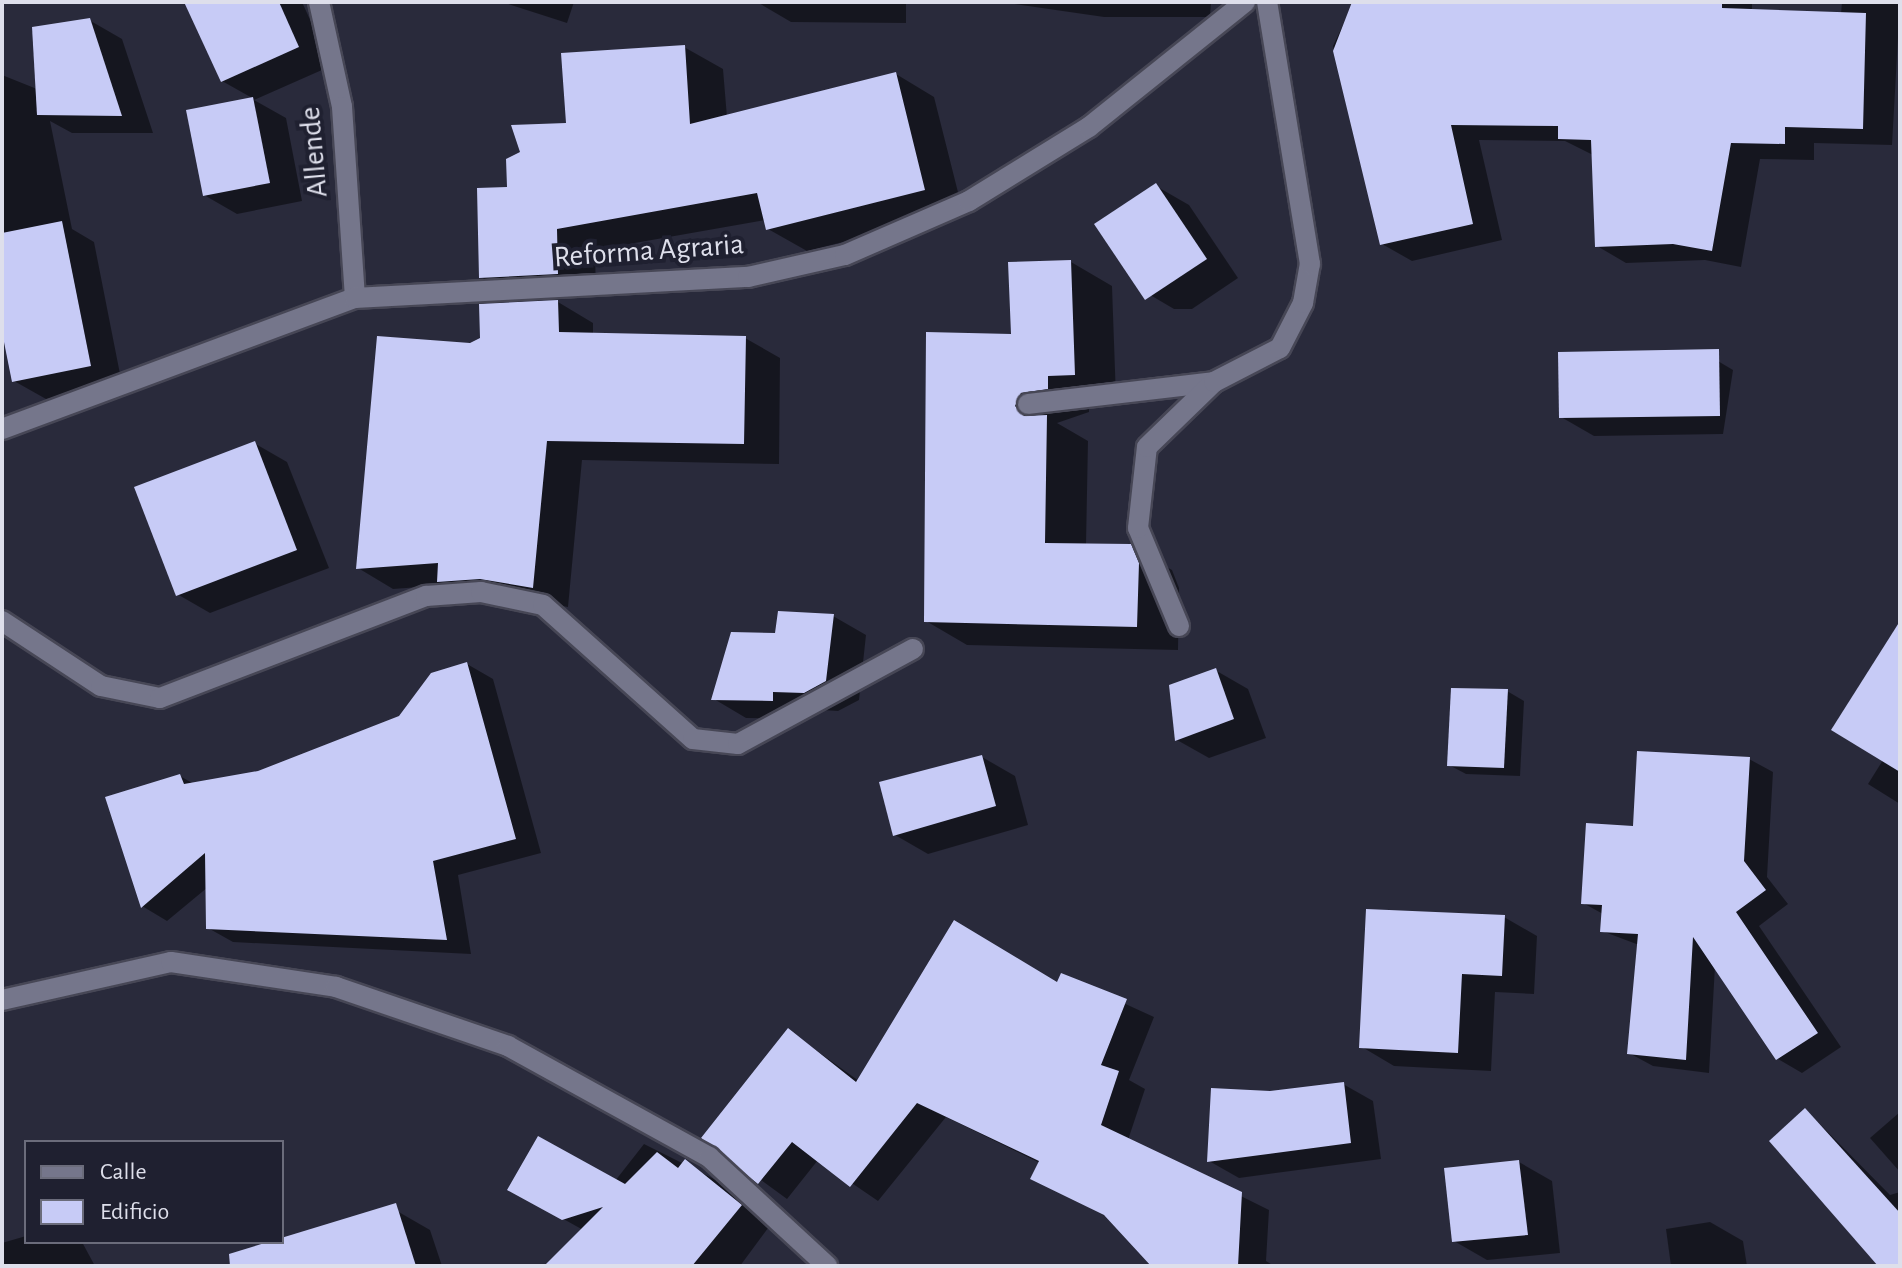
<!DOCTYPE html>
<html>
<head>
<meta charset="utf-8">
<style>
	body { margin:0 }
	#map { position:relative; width:1902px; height:1268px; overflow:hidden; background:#292a3b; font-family:"Alegreya Sans",sans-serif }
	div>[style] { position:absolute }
	.shadow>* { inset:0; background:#0007 }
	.building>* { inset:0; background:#c7cbf6 }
	.roads { filter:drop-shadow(2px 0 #474756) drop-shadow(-2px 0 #474756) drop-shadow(0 2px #474756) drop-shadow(0 -2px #474756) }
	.service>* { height:20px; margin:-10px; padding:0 10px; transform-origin:10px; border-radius:10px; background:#75768b }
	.minor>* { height:20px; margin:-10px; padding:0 10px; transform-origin:10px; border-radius:10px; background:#75768b }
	span { translate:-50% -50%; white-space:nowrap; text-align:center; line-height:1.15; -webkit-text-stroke:8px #1f2030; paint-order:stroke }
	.street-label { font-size:30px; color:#dedfeb }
	.frame { position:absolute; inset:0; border:4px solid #dedfeb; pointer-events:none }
	.legend { position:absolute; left:24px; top:1140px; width:260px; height:104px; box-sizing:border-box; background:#1f2030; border:2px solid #6b6c7b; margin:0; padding:10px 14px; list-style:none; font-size:24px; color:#dedfeb }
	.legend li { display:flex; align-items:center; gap:16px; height:40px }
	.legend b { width:40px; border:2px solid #6b6c7b }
</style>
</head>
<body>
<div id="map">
	<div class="shadow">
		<i style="clip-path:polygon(186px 2px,302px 2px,331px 66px,254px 100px,286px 118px,302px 201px,237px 214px,204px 195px,188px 112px,254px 99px,222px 81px)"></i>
		<i style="clip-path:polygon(502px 2px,574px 2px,567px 23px)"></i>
		<i style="clip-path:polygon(757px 2px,906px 2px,906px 23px,791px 22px)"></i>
		<i style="clip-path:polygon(1001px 2px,1211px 2px,1210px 17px,1104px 17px)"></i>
		<i style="clip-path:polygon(1354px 2px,1752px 2px,1752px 11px,1841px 14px,1842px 2px,1900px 2px,1892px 145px,1814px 143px,1814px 160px,1760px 159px,1741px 267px,1705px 260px,1626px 263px,1597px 246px,1593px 155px,1565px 141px,1479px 140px,1502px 240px,1412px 261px,1382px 244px,1333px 46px)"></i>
		<i style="clip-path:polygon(89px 20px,122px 39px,153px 133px,72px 133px,50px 121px,72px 229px,94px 242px,122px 384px,46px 399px,14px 381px,2px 322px,2px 75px,37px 89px)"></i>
		<i style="clip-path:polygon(684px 47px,723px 69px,727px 117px,896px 74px,934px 97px,963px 212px,807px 251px,768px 229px,766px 220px,595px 250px,596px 295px,519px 300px,481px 277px,509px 189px,568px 125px)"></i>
		<i style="clip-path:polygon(1156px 186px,1189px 205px,1238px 278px,1192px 309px,1174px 309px,1140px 289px)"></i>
		<i style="clip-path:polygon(1071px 262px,1112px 286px,1116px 398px,1089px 399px,1089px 412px,1057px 423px,1088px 441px,1086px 546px,1130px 546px,1172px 570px,1179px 588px,1178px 650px,967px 645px,926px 621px,1013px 336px)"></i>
		<i style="clip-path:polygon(558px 302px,593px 323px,593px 335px,745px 338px,780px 358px,779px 464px,582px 460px,568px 607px,446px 585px,393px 589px,358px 568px,470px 345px)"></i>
		<i style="clip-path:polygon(1701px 351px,1733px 370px,1723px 434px,1594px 436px,1561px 417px)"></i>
		<i style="clip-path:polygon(254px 443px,287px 462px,329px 568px,210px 613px,177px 594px)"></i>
		<i style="clip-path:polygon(833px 616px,866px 635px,859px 700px,838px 711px,806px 709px,805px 719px,746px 718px,714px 699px,777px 635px)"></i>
		<i style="clip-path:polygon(1900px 648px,1900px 804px,1868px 784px,1883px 760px)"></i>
		<i style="clip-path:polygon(467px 664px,493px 679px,541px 853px,458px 875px,471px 954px,233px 942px,208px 928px,208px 887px,167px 921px,142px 906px,180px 776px,194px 784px,258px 773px,400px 717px)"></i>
		<i style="clip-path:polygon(1215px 670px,1248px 689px,1266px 738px,1209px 758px,1177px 740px)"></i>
		<i style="clip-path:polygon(1507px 691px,1524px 701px,1520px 776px,1466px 774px,1449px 765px)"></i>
		<i style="clip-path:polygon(982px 757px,1015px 776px,1028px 825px,928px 854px,895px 835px)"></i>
		<i style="clip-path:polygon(1749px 759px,1773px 772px,1767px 877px,1788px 904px,1759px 926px,1841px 1047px,1802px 1073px,1778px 1059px,1715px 966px,1709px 1073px,1653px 1066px,1629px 1053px,1639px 945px,1602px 931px,1603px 914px,1583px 903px,1635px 828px)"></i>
		<i style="clip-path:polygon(1504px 917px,1537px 936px,1534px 994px,1495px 992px,1491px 1071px,1394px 1066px,1362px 1047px)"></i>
		<i style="clip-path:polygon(1062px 975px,1154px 1017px,1129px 1080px,1145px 1089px,1128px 1140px,1269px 1210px,1266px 1261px,1274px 1266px,1154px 1266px,1109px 1218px,1033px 1178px,1040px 1163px,946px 1117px,878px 1201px,818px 1160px,787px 1199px,704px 1138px,789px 1031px,859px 1081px,1059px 984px)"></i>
		<i style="clip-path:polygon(1343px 1084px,1373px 1101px,1381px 1159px,1239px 1178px,1209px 1161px,1270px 1093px)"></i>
		<i style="clip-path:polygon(1806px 1110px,1890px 1195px,1900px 1192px,1900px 1266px,1880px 1266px,1772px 1141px)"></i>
		<i style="clip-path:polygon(1900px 1112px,1900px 1172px,1870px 1138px)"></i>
		<i style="clip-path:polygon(644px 1144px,732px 1188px,771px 1224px,740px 1266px,550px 1266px,585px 1231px,540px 1206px,615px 1181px)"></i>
		<i style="clip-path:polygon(1519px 1162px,1552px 1181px,1560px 1253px,1487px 1260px,1454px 1241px)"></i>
		<i style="clip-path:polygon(397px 1211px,430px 1230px,442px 1266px,300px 1266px)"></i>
		<i style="clip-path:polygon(1710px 1222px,1743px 1241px,1747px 1266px,1671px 1266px,1666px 1229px)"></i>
		<i style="clip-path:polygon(26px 1236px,26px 1242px,82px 1242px,95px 1266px,2px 1266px,2px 1243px)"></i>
	</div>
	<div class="building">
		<i style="clip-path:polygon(184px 2px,279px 2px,299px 47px,221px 82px)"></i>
		<i style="clip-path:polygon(1352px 2px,1722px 2px,1722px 8px,1866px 13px,1863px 129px,1785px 127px,1785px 144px,1731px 143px,1712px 251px,1673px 244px,1595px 247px,1591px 140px,1558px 139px,1558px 126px,1451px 125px,1473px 224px,1380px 245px,1333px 51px)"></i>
		<i style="clip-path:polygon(90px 18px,122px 116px,37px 115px,32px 27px)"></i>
		<i style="clip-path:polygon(685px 45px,690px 124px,896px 72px,925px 190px,766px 230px,757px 193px,557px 229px,558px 274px,479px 278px,477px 188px,507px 187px,506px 159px,520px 152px,511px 125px,566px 123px,561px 53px)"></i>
		<i style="clip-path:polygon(253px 97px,270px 183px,203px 196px,186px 110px)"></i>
		<i style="clip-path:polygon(1156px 183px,1207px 259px,1145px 300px,1094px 224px)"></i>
		<i style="clip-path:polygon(62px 221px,91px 366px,12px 382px,2px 332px,2px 233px)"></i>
		<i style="clip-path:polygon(1071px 260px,1075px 375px,1048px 376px,1048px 389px,1021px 393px,1015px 406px,1024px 416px,1047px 415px,1045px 543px,1131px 544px,1139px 563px,1137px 627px,924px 622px,926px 332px,1011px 334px,1008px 262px)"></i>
		<i style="clip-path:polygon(558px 300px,559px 332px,746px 336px,744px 444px,547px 441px,533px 588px,480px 579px,437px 582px,438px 563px,356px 569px,377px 336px,470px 343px,480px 338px,479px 304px)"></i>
		<i style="clip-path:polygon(1719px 349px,1720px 416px,1559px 418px,1558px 352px)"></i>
		<i style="clip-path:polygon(255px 441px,297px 550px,176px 596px,134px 487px)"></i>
		<i style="clip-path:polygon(778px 611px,834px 614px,826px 681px,804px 693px,773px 692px,773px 701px,711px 700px,731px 632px,775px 633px)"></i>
		<i style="clip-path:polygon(1900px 621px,1900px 772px,1831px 730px)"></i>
		<i style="clip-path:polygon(467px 662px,516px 839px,433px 861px,447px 940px,206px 929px,205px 853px,141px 908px,105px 797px,180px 774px,184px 784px,258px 771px,399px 716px,431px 673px)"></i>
		<i style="clip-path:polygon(1216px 668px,1234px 719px,1175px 741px,1169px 685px)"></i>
		<i style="clip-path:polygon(1451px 688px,1508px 689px,1504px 768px,1447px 766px)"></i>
		<i style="clip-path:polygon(1637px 751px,1750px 757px,1744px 861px,1766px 890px,1736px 912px,1818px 1033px,1776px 1060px,1693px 937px,1686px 1060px,1627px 1054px,1638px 934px,1600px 932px,1602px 905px,1581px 904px,1586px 823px,1633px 826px)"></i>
		<i style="clip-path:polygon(982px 755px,996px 806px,893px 836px,879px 782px)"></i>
		<i style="clip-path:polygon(1366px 909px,1505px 915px,1502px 976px,1462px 974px,1458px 1053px,1359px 1048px)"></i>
		<i style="clip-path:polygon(954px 920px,1057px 982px,1061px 973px,1127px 999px,1101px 1065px,1119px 1071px,1101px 1125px,1242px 1192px,1238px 1266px,1151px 1266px,1104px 1215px,1030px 1179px,1039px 1161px,917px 1103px,850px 1187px,792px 1142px,758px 1184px,701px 1138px,788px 1028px,856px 1082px)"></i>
		<i style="clip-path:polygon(1344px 1082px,1351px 1143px,1207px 1162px,1211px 1088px,1270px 1091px)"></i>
		<i style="clip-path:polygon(1805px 1108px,1900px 1213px,1900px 1266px,1878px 1266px,1769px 1141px)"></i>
		<i style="clip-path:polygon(538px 1136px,625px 1184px,657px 1152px,678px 1168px,685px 1159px,742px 1205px,692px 1266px,544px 1266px,603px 1207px,562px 1220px,507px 1190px)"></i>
		<i style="clip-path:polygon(1519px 1160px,1528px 1235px,1452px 1242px,1444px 1168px)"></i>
		<i style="clip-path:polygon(396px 1203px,416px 1266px,230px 1266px,229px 1254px)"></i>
	</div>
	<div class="roads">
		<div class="service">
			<i style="left:1028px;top:404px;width:187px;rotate:-6.7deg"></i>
		</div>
		<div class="minor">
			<i style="left:319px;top:2px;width:107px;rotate:77.6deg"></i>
			<i style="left:342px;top:107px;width:191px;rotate:86.1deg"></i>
			<i style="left:2px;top:429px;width:377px;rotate:-20.4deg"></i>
			<i style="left:355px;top:298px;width:394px;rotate:-3.1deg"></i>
			<i style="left:748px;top:277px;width:99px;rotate:-12.8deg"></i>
			<i style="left:845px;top:255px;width:135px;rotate:-23.5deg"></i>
			<i style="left:969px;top:201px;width:141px;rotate:-31.7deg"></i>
			<i style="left:1089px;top:127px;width:200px;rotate:-38.7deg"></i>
			<i style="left:2px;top:621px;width:118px;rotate:33.3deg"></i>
			<i style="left:101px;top:686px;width:60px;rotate:11.5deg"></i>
			<i style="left:160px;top:698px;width:285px;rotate:-21deg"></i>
			<i style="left:426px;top:596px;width:55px;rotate:-4.2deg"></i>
			<i style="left:481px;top:592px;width:63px;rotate:11.8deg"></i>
			<i style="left:543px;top:605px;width:201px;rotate:41.8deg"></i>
			<i style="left:693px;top:739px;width:45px;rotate:6.3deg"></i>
			<i style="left:738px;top:744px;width:199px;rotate:-28.5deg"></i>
			<i style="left:1179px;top:626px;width:106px;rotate:-112.7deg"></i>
			<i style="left:1138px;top:528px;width:81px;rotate:-83.7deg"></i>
			<i style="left:1147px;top:447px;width:93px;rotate:-44.1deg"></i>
			<i style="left:1214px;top:382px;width:74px;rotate:-27.3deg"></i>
			<i style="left:1280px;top:348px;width:51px;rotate:-62.9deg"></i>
			<i style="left:1303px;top:303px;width:40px;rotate:-80deg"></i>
			<i style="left:1310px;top:264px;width:266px;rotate:-99.3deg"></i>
			<i style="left:2px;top:1000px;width:173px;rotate:-12.7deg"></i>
			<i style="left:171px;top:962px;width:167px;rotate:8.6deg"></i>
			<i style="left:336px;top:987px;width:182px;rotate:18.9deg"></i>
			<i style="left:508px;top:1046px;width:230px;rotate:28.9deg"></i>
			<i style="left:709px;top:1157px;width:161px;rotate:42.7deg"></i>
		</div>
	</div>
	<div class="street-label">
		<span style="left:314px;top:152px;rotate:-95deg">Allende</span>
		<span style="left:649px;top:251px;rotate:-4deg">Reforma Agraria</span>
	</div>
	<div class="frame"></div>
	<ul class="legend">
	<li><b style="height:10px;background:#75768b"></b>Calle</li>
	<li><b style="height:22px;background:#c7cbf6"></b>Edificio</li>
	</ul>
</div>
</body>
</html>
